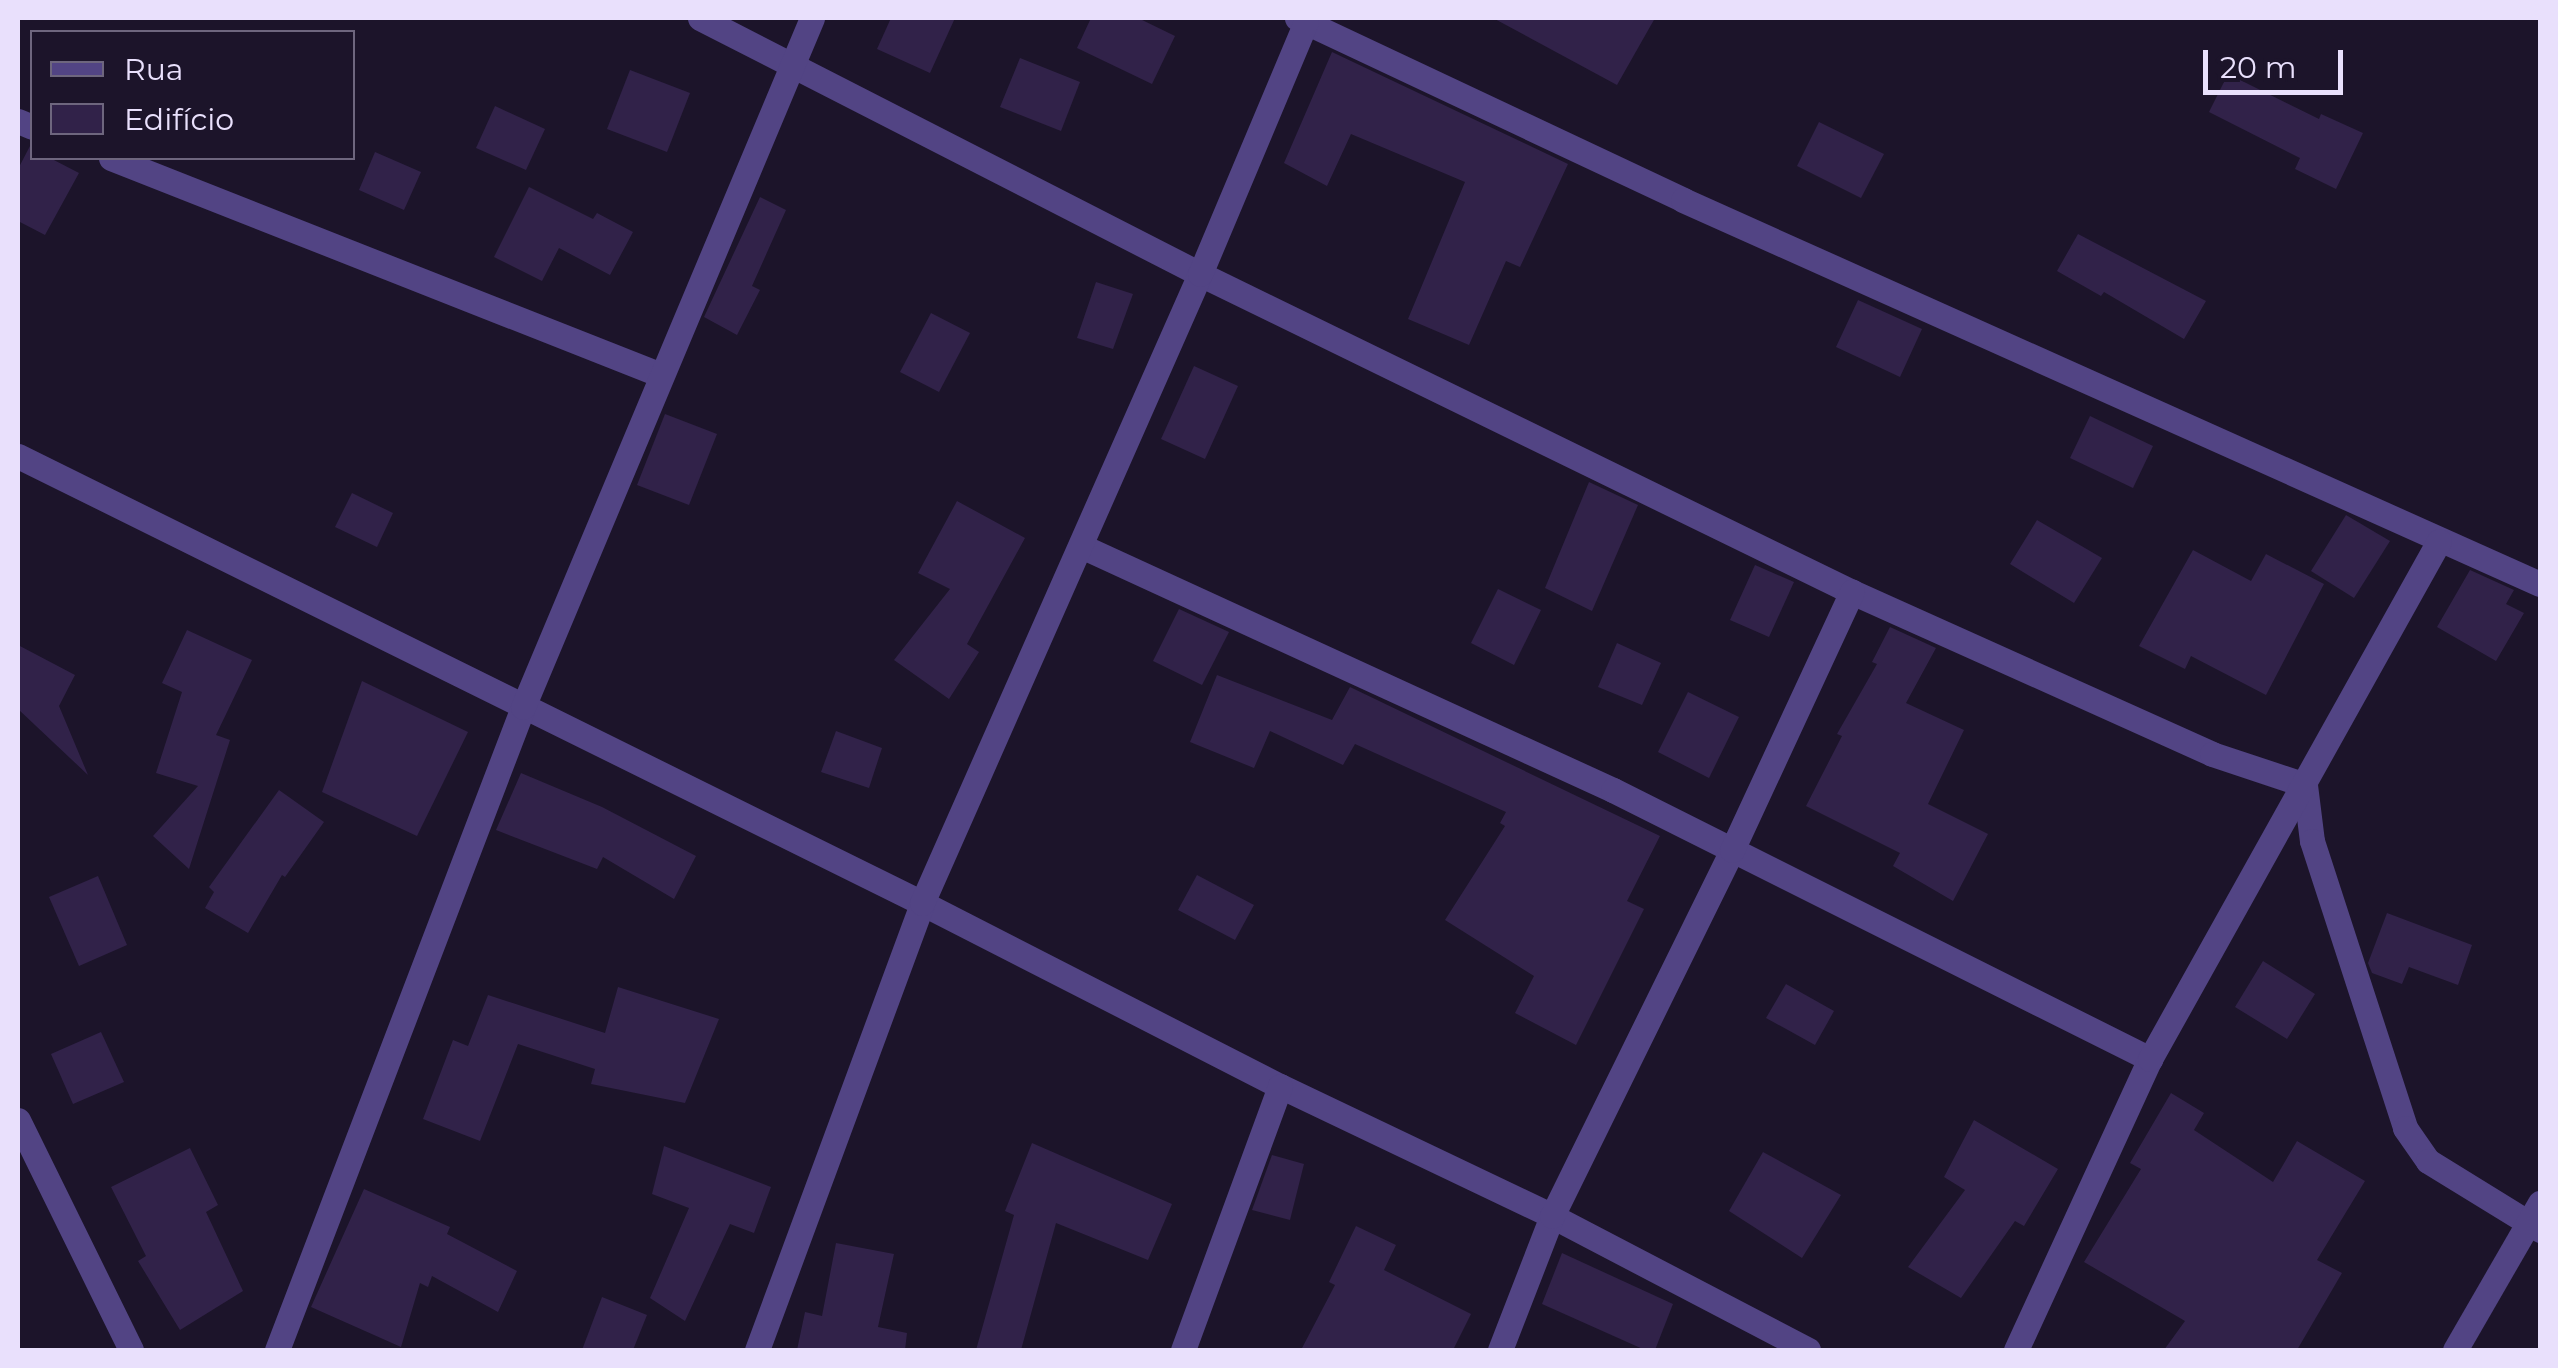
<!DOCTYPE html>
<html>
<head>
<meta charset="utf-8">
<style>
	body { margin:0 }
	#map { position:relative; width:2558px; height:1368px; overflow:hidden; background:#1c142a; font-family:Montserrat,sans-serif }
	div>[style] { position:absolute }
	.building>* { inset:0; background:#312249 }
	.minor>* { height:25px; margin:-12.5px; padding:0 12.5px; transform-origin:12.5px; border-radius:12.5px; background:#524484 }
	span { translate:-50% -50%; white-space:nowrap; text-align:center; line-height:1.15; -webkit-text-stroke:9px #1c142a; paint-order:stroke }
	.frame { position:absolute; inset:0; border:20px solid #e9e0fc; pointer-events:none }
	.legend { position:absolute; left:30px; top:30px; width:325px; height:130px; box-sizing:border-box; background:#1c142a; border:2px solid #6e667e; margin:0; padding:12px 18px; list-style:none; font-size:30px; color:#e9e0fc }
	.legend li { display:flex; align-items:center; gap:20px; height:50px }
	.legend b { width:50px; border:2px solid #6e667e }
	.scale { position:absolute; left:2203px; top:50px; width:140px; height:45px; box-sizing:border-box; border:5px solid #e9e0fc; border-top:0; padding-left:12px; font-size:30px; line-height:35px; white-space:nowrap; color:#e9e0fc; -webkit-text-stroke:8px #1c142a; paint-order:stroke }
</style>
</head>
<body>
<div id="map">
	<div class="building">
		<i style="clip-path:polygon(891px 18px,955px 18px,930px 73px,877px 49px)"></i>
		<i style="clip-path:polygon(1091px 18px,1138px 18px,1175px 36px,1152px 84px,1077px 48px)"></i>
		<i style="clip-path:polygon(1493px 18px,1655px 18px,1617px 85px)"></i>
		<i style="clip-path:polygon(1332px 52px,1568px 164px,1520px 267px,1506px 261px,1469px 345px,1408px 319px,1465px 182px,1351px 134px,1327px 186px,1284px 163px)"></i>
		<i style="clip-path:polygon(1020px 58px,1080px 82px,1061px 131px,1000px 107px)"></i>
		<i style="clip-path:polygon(630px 70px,690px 93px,667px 152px,607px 129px)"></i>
		<i style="clip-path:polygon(2228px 74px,2319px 119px,2321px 114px,2363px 133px,2336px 189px,2295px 169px,2300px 158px,2209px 112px)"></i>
		<i style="clip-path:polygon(495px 106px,545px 129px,526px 170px,476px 148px)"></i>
		<i style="clip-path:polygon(1819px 122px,1884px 154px,1861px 198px,1797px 166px)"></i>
		<i style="clip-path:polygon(30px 146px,32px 158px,50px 158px,79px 173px,45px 235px,18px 221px,18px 169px)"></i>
		<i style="clip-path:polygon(375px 152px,421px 172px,404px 210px,359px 190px)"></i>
		<i style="clip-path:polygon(529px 187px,593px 219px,597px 213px,633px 232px,610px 275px,559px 248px,542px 281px,494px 257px)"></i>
		<i style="clip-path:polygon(760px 197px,786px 210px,752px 286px,760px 290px,737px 335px,704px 317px)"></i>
		<i style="clip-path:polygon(2078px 234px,2206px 301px,2184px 339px,2104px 292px,2101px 296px,2057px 271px)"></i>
		<i style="clip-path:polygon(1096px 282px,1133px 294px,1113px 349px,1077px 338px)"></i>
		<i style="clip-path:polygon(1858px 300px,1922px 329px,1900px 377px,1836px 347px)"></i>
		<i style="clip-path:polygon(931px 313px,970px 333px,939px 392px,900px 372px)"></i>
		<i style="clip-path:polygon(1194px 366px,1238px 386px,1205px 459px,1161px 439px)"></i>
		<i style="clip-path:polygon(665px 414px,717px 434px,689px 505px,637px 485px)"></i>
		<i style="clip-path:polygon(2090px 416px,2153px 446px,2133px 488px,2070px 458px)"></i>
		<i style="clip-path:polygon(1589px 482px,1638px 505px,1592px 611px,1545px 588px)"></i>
		<i style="clip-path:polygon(352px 493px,393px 513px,377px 547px,335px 527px)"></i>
		<i style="clip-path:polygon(957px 501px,1025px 538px,967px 644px,979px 652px,949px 699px,894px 660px,950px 589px,918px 573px)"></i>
		<i style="clip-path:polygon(2346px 515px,2390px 541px,2354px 598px,2311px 571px)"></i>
		<i style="clip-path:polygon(2037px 520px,2102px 558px,2074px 603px,2010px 564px)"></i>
		<i style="clip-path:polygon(2193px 550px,2251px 581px,2266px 554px,2324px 584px,2266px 695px,2191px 656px,2185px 669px,2139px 646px)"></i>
		<i style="clip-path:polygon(1755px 565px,1794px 582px,1769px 637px,1730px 620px)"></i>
		<i style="clip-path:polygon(2470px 570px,2514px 590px,2506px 604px,2524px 613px,2496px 661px,2437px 627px)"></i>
		<i style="clip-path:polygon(1498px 589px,1541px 610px,1514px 665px,1471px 643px)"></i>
		<i style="clip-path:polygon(1179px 609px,1229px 632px,1202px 685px,1153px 661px)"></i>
		<i style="clip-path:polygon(1890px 627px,1936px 648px,1906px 703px,1964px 730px,1928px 804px,1988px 834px,1953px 901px,1893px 866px,1900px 853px,1806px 806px,1842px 736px,1837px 734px,1877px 664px,1872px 662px)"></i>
		<i style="clip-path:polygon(187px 630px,252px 660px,216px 735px,230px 740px,189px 869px,153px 836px,198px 786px,156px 773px,182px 692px,162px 683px)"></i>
		<i style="clip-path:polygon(1617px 643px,1661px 663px,1642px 705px,1598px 687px)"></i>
		<i style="clip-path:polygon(18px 645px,75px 675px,59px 706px,88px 775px,18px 709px)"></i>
		<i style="clip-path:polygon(1217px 675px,1332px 720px,1350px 687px,1660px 836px,1627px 901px,1644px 909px,1576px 1045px,1515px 1013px,1534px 976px,1445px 920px,1505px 826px,1500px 823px,1506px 812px,1355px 744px,1343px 765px,1270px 731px,1254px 768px,1190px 742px)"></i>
		<i style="clip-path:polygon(362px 681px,468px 732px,417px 836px,322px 792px)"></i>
		<i style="clip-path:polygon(1688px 692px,1739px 717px,1709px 778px,1658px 752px)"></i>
		<i style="clip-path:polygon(836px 731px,882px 748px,869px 788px,821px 772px)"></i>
		<i style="clip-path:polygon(521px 773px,602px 807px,696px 856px,674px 899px,603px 857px,597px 869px,496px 830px)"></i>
		<i style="clip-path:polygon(279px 790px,324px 822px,285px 877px,282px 875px,248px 933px,205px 908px,214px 892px,209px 887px)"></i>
		<i style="clip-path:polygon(1197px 875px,1254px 905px,1235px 940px,1178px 910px)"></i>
		<i style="clip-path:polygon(98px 876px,127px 945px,79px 966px,49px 897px)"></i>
		<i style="clip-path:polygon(2387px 913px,2472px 945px,2458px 985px,2409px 967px,2402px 984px,2372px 973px,2368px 963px)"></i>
		<i style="clip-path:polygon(2263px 961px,2315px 994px,2287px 1039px,2235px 1007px)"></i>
		<i style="clip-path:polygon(1786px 984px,1834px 1011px,1815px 1045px,1766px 1018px)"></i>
		<i style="clip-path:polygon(618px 987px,719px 1019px,685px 1103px,591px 1084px,595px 1069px,518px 1044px,480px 1141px,423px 1119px,453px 1040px,468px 1046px,488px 995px,605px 1033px)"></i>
		<i style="clip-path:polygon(101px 1032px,124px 1082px,73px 1104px,51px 1054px)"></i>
		<i style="clip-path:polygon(2171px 1093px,2204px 1113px,2194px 1130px,2273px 1182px,2297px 1141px,2365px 1181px,2317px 1260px,2342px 1273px,2297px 1350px,2164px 1350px,2185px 1321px,2084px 1262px,2141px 1169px,2130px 1163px)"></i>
		<i style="clip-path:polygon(1974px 1120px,2058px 1169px,2024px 1226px,2015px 1221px,1961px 1298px,1908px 1267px,1965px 1190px,1944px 1177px)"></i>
		<i style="clip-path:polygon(1032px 1143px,1172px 1204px,1148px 1260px,1056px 1223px,1021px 1350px,976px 1350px,1014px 1215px,1005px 1211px)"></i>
		<i style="clip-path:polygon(664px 1146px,771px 1187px,754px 1233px,730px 1224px,685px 1321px,650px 1298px,689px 1208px,652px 1194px)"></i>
		<i style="clip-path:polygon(190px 1148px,218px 1205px,206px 1212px,243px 1291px,180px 1330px,138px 1261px,146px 1256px,111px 1187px)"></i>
		<i style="clip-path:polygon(1763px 1152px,1841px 1195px,1802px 1258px,1729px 1211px)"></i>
		<i style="clip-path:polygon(1272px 1155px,1304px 1164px,1290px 1220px,1252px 1210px)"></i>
		<i style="clip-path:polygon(364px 1189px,450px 1227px,447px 1234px,517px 1271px,498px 1312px,432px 1276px,428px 1287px,420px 1283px,401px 1347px,311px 1307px)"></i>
		<i style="clip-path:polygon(1356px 1226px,1396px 1245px,1384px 1270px,1471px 1314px,1453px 1350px,1301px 1350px,1335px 1285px,1329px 1282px)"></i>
		<i style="clip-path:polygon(836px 1243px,894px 1254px,878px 1327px,907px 1333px,905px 1350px,797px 1350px,805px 1312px,822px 1316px)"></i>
		<i style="clip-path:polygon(1562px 1253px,1673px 1304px,1655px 1350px,1645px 1350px,1542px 1304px)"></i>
		<i style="clip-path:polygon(602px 1297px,647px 1315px,633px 1350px,582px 1350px)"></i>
	</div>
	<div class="minor">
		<i style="left:700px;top:18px;width:562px;rotate:27.11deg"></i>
		<i style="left:1200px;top:274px;width:725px;rotate:26deg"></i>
		<i style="left:1852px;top:592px;width:395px;rotate:24.2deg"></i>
		<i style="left:2212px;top:754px;width:98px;rotate:18.4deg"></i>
		<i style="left:1297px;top:18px;width:427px;rotate:25.2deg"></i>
		<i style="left:1683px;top:200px;width:939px;rotate:24.14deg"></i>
		<i style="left:18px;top:121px;width:15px;rotate:23deg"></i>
		<i style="left:111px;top:158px;width:591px;rotate:21.53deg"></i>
		<i style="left:18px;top:456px;width:1008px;rotate:26.31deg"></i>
		<i style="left:922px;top:903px;width:402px;rotate:27.1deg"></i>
		<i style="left:1280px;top:1086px;width:301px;rotate:25.5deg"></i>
		<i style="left:1552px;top:1216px;width:289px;rotate:27.6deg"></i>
		<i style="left:1081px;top:546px;width:585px;rotate:24.64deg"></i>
		<i style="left:1613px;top:790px;width:601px;rotate:26.61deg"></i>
		<i style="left:2305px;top:785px;width:56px;rotate:82.9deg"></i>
		<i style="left:2312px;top:841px;width:302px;rotate:72deg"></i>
		<i style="left:2405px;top:1128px;width:40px;rotate:55.1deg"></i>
		<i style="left:2428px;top:1161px;width:132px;rotate:31.6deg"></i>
		<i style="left:18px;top:1120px;width:256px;rotate:63.8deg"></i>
		<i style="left:277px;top:1350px;width:688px;rotate:-69.06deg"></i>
		<i style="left:523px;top:707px;width:747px;rotate:-67.24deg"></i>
		<i style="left:757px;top:1350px;width:476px;rotate:-69.7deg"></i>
		<i style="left:922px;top:903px;width:688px;rotate:-66.16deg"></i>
		<i style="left:1200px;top:274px;width:273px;rotate:-67.2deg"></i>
		<i style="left:1183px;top:1350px;width:281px;rotate:-69.8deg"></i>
		<i style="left:1500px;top:1350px;width:144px;rotate:-68.8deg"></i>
		<i style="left:1552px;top:1216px;width:408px;rotate:-63.8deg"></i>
		<i style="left:1732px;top:850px;width:285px;rotate:-65.1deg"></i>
		<i style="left:2016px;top:1350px;width:320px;rotate:-65.3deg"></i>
		<i style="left:2150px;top:1059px;width:593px;rotate:-60.84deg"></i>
		<i style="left:2455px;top:1350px;width:170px;rotate:-60deg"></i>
	</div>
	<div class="frame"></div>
	<ul class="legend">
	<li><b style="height:12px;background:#524484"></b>Rua</li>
	<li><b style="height:28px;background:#312249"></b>Edifício</li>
	</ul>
	<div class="scale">20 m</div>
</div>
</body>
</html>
